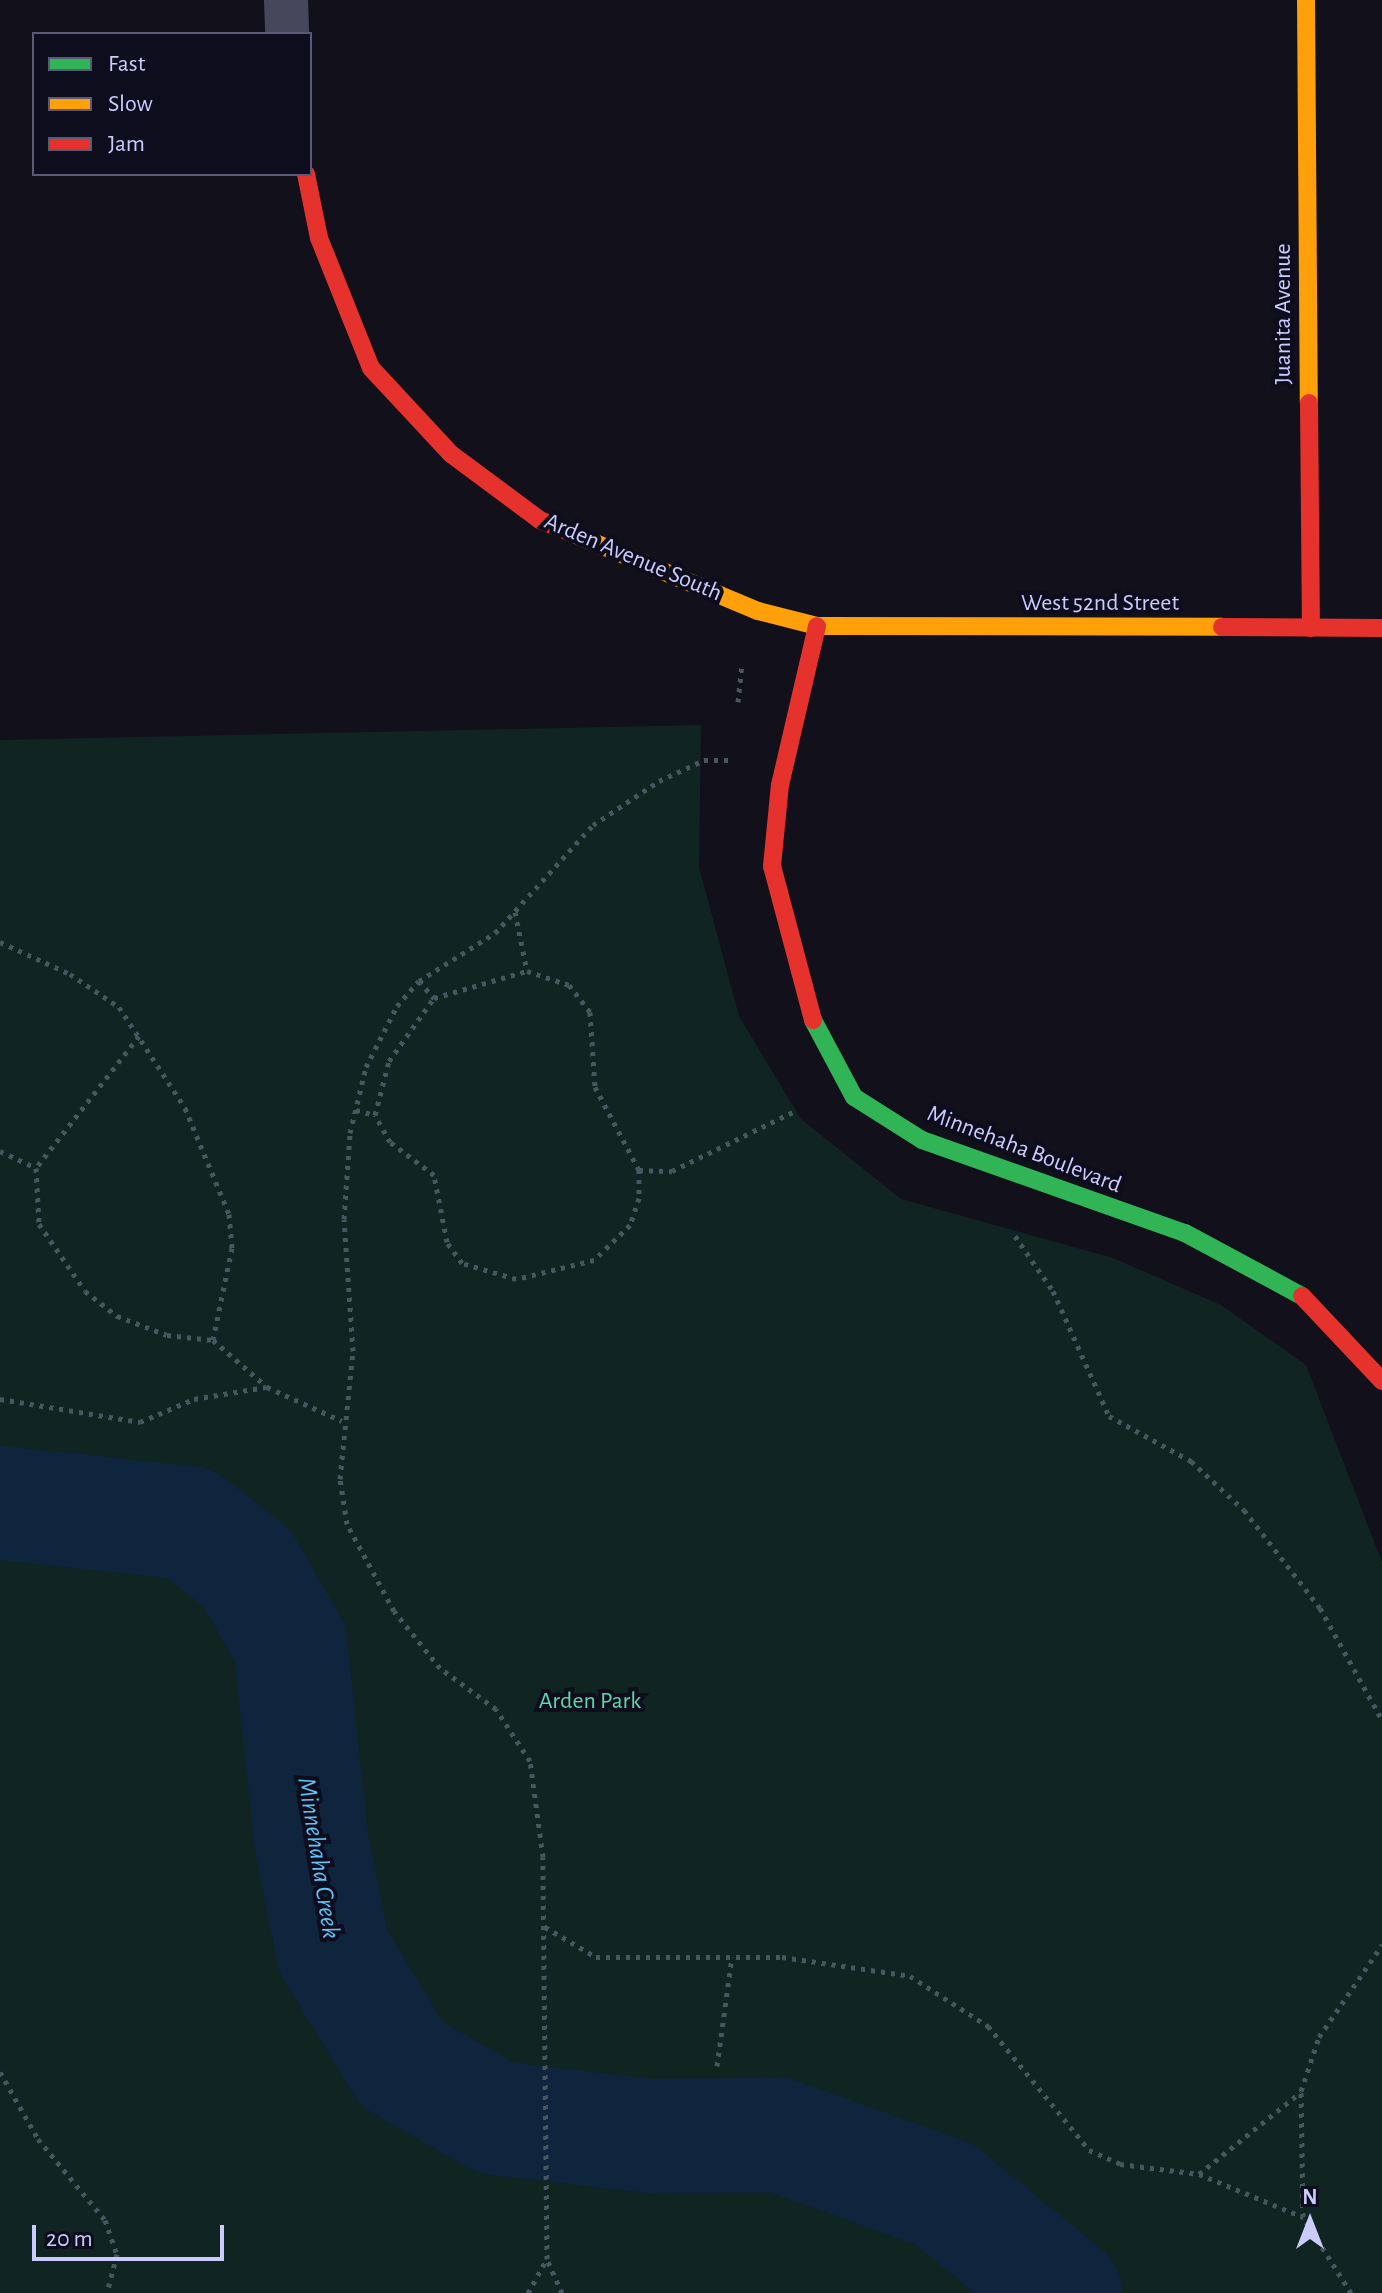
<!DOCTYPE html>
<html>
<head>
<meta charset="utf-8">
<style>
	body { margin:0 }
	#map { position:relative; width:1382px; height:2293px; overflow:hidden; background:#12101a; font-family:"Alegreya Sans",sans-serif }
	div>[style] { position:absolute }
	.green>* { inset:0; background:#102422 }
	.river>* { height:114px; margin:-57px; padding:0 57px; transform-origin:57px; border-radius:57px; background:#0e253d }
	.path>* { height:5px; margin-top:-2.5px; transform-origin:0; background:repeating-linear-gradient(90deg,#47565f 0 4px,transparent 0 10px) }
	.street>* { height:44px; margin:-22px; padding:0 22px; transform-origin:22px; border-radius:22px; background:#46475a }
	.fast>* { height:18px; margin:-9px; padding:0 9px; transform-origin:9px; border-radius:9px; background:#30b455 }
	.slow>* { height:18px; margin:-9px; padding:0 9px; transform-origin:9px; border-radius:9px; background:#ff9f0a }
	.jam>* { height:18px; margin:-9px; padding:0 9px; transform-origin:9px; border-radius:9px; background:#e5322d }
	span { translate:-50% -50%; white-space:nowrap; text-align:center; line-height:1.15; -webkit-text-stroke:8px #0e0d1d; paint-order:stroke }
	.street-label { font-size:24px; color:#cbccfd }
	.park-label { font-size:24px; color:#5cd8aa }
	.water-label { font-size:26px; color:#5ec3f8; font-style:italic }
	.legend { position:absolute; left:32px; top:32px; width:280px; height:144px; box-sizing:border-box; background:#0e0d1d; border:2px solid #5a5977; margin:0; padding:10px 14px; list-style:none; font-size:24px; color:#cbccfd }
	.legend li { display:flex; align-items:center; gap:16px; height:40px }
	.legend b { width:40px; border:2px solid #5a5977 }
	.north { position:absolute; left:1270px; top:2181px; width:80px; height:80px; -webkit-text-stroke:6px #0e0d1d; paint-order:stroke; rotate:0deg; font-size:22px; font-weight:700; line-height:32px; text-align:center; color:#cbccfd }
	.north::after { content:''; display:block; margin:auto; width:28px; height:36px; background:#cbccfd; clip-path:polygon(50% 0,100% 100%,50% 72%,0 100%) }
	.scale { position:absolute; left:32px; top:2225px; width:192px; height:36px; box-sizing:border-box; border:4px solid #cbccfd; border-top:0; padding-left:10px; font-size:24px; line-height:28px; white-space:nowrap; color:#cbccfd; -webkit-text-stroke:6px #0e0d1d; paint-order:stroke }
</style>
</head>
<body>
<div id="map">
	<div class="green">
		<i style="clip-path:polygon(701px 725px,699px 867px,739px 1016px,801px 1119px,901px 1199px,1113px 1258px,1221px 1305px,1306px 1365px,1382px 1562px,1382px 2293px,0 2293px,0 740px)"></i>
	</div>
	<div class="river">
		<i style="left:0;top:1503px;width:190px;rotate:6deg"></i>
		<i style="left:189px;top:1523px;width:73px;rotate:37.8deg"></i>
		<i style="left:247px;top:1568px;width:86px;rotate:60.2deg"></i>
		<i style="left:290px;top:1643px;width:203px;rotate:83.8deg"></i>
		<i style="left:312px;top:1845px;width:108px;rotate:78.8deg"></i>
		<i style="left:333px;top:1951px;width:132px;rotate:58.6deg"></i>
		<i style="left:402px;top:2064px;width:108px;rotate:29.9deg"></i>
		<i style="left:496px;top:2118px;width:155px;rotate:6.7deg"></i>
		<i style="left:650px;top:2136px;width:129px;rotate:-0.4deg"></i>
		<i style="left:779px;top:2135px;width:175px;rotate:19.7deg"></i>
		<i style="left:944px;top:2194px;width:156px;rotate:39.3deg"></i>
	</div>
	<div class="path">
		<i style="left:738px;top:702px;width:37px;rotate:-84deg"></i>
		<i style="left:515px;top:912px;width:60px;rotate:78.5deg"></i>
		<i style="left:0;top:942px;width:77px;rotate:24.6deg"></i>
		<i style="left:70px;top:974px;width:59px;rotate:34deg"></i>
		<i style="left:119px;top:1007px;width:121px;rotate:56.8deg"></i>
		<i style="left:185px;top:1108px;width:115px;rotate:67.5deg"></i>
		<i style="left:229px;top:1214px;width:34px;rotate:85deg"></i>
		<i style="left:232px;top:1248px;width:94px;rotate:101.7deg"></i>
		<i style="left:213px;top:1340px;width:72px;rotate:41deg"></i>
		<i style="left:267px;top:1387px;width:82px;rotate:24.4deg"></i>
		<i style="left:527px;top:971px;width:44px;rotate:18.4deg"></i>
		<i style="left:569px;top:985px;width:34px;rotate:52deg"></i>
		<i style="left:590px;top:1012px;width:75px;rotate:86.2deg"></i>
		<i style="left:595px;top:1087px;width:94px;rotate:62.1deg"></i>
		<i style="left:639px;top:1170px;width:28px;rotate:90deg"></i>
		<i style="left:639px;top:1198px;width:28px;rotate:108deg"></i>
		<i style="left:630px;top:1225px;width:50px;rotate:135.8deg"></i>
		<i style="left:594px;top:1260px;width:80px;rotate:166.3deg"></i>
		<i style="left:516px;top:1279px;width:56px;rotate:-163.5deg"></i>
		<i style="left:462px;top:1263px;width:26px;rotate:-126deg"></i>
		<i style="left:447px;top:1242px;width:68px;rotate:-101deg"></i>
		<i style="left:434px;top:1175px;width:55px;rotate:-143.1deg"></i>
		<i style="left:390px;top:1142px;width:31px;rotate:-119deg"></i>
		<i style="left:375px;top:1115px;width:56px;rotate:-75.5deg"></i>
		<i style="left:389px;top:1061px;width:77px;rotate:-54.5deg"></i>
		<i style="left:434px;top:998px;width:97px;rotate:-16.2deg"></i>
		<i style="left:419px;top:981px;width:23px;rotate:49deg"></i>
		<i style="left:139px;top:1036px;width:167px;rotate:128deg"></i>
		<i style="left:36px;top:1168px;width:56px;rotate:86.9deg"></i>
		<i style="left:39px;top:1224px;width:81px;rotate:55.5deg"></i>
		<i style="left:85px;top:1291px;width:41px;rotate:38deg"></i>
		<i style="left:117px;top:1316px;width:53px;rotate:20.8deg"></i>
		<i style="left:167px;top:1335px;width:46px;rotate:6.2deg"></i>
		<i style="left:356px;top:1110px;width:20px;rotate:15deg"></i>
		<i style="left:0;top:1151px;width:40px;rotate:25deg"></i>
		<i style="left:639px;top:1170px;width:33px;rotate:2deg"></i>
		<i style="left:672px;top:1171px;width:139px;rotate:-26deg"></i>
		<i style="left:1015px;top:1236px;width:67px;rotate:55.4deg"></i>
		<i style="left:1053px;top:1291px;width:137px;rotate:65.9deg"></i>
		<i style="left:1109px;top:1416px;width:94px;rotate:28.8deg"></i>
		<i style="left:1191px;top:1461px;width:72px;rotate:42.8deg"></i>
		<i style="left:1244px;top:1510px;width:124px;rotate:52.2deg"></i>
		<i style="left:1320px;top:1608px;width:128px;rotate:61deg"></i>
		<i style="left:0;top:1399px;width:142px;rotate:9.3deg"></i>
		<i style="left:140px;top:1422px;width:59px;rotate:-23.1deg"></i>
		<i style="left:194px;top:1399px;width:73px;rotate:-9.5deg"></i>
		<i style="left:545px;top:1927px;width:59px;rotate:30.5deg"></i>
		<i style="left:596px;top:1957px;width:186px"></i>
		<i style="left:782px;top:1957px;width:129px;rotate:8.4deg"></i>
		<i style="left:910px;top:1976px;width:93px;rotate:32.7deg"></i>
		<i style="left:988px;top:2026px;width:160px;rotate:50.8deg"></i>
		<i style="left:1089px;top:2150px;width:34px;rotate:24deg"></i>
		<i style="left:1120px;top:2164px;width:80px;rotate:7.2deg"></i>
		<i style="left:1199px;top:2174px;width:113px;rotate:22.5deg"></i>
		<i style="left:717px;top:2066px;width:110px;rotate:-82.2deg"></i>
		<i style="left:0;top:2072px;width:77px;rotate:60.4deg"></i>
		<i style="left:38px;top:2139px;width:105px;rotate:50.4deg"></i>
		<i style="left:105px;top:2220px;width:36px;rotate:71deg"></i>
		<i style="left:117px;top:2254px;width:40px;rotate:104.4deg"></i>
		<i style="left:1199px;top:2174px;width:131px;rotate:-38.8deg"></i>
		<i style="left:528px;top:2293px;width:39px;rotate:-61deg"></i>
		<i style="left:562px;top:2293px;width:37px;rotate:-114deg"></i>
		<i style="left:547px;top:2259px;width:402px;rotate:-90.6deg"></i>
		<i style="left:543px;top:1857px;width:97px;rotate:-97.7deg"></i>
		<i style="left:530px;top:1761px;width:62px;rotate:-123.2deg"></i>
		<i style="left:496px;top:1709px;width:69px;rotate:-143.8deg"></i>
		<i style="left:440px;top:1668px;width:73px;rotate:-128.9deg"></i>
		<i style="left:394px;top:1611px;width:99px;rotate:-118.4deg"></i>
		<i style="left:347px;top:1524px;width:46px;rotate:-98.8deg"></i>
		<i style="left:340px;top:1479px;width:129px;rotate:-84.2deg"></i>
		<i style="left:353px;top:1351px;width:132px;rotate:-93.9deg"></i>
		<i style="left:344px;top:1219px;width:86px;rotate:-86deg"></i>
		<i style="left:350px;top:1133px;width:68px;rotate:-76.4deg"></i>
		<i style="left:366px;top:1067px;width:68px;rotate:-63.1deg"></i>
		<i style="left:397px;top:1006px;width:33px;rotate:-49deg"></i>
		<i style="left:419px;top:981px;width:90px;rotate:-32.3deg"></i>
		<i style="left:495px;top:933px;width:146px;rotate:-47.8deg"></i>
		<i style="left:593px;top:825px;width:79px;rotate:-33.7deg"></i>
		<i style="left:659px;top:781px;width:50px;rotate:-25deg"></i>
		<i style="left:704px;top:760px;width:24px"></i>
		<i style="left:1351px;top:2293px;width:90px;rotate:-122.3deg"></i>
		<i style="left:1303px;top:2217px;width:126px;rotate:-90.9deg"></i>
		<i style="left:1301px;top:2091px;width:57px;rotate:-71.6deg"></i>
		<i style="left:1319px;top:2037px;width:112px;rotate:-55.6deg"></i>
	</div>
	<div class="street">
		<i style="left:286px;top:0;width:34px;rotate:88deg"></i>
	</div>
	<div class="fast">
		<i style="left:813px;top:1020px;width:87px;rotate:62deg"></i>
		<i style="left:854px;top:1097px;width:80px;rotate:32.3deg"></i>
		<i style="left:922px;top:1140px;width:279px;rotate:19.5deg"></i>
		<i style="left:1185px;top:1233px;width:133px;rotate:28.3deg"></i>
	</div>
	<div class="slow">
		<i style="left:1306px;top:0;width:403px;rotate:89.6deg"></i>
		<i style="left:581px;top:537px;width:192px;rotate:22.7deg"></i>
		<i style="left:758px;top:611px;width:61px;rotate:14.3deg"></i>
		<i style="left:817px;top:626px;width:405px;rotate:0.1deg"></i>
	</div>
	<div class="jam">
		<i style="left:306px;top:174px;width:65px;rotate:78.5deg"></i>
		<i style="left:319px;top:238px;width:140px;rotate:68.2deg"></i>
		<i style="left:371px;top:368px;width:117px;rotate:47.1deg"></i>
		<i style="left:451px;top:454px;width:111px;rotate:36.6deg"></i>
		<i style="left:540px;top:520px;width:44px;rotate:22.5deg"></i>
		<i style="left:1309px;top:403px;width:225px;rotate:89.5deg"></i>
		<i style="left:1222px;top:627px;width:160px;rotate:0.4deg"></i>
		<i style="left:813px;top:1020px;width:159px;rotate:-104.9deg"></i>
		<i style="left:772px;top:866px;width:81px;rotate:-84.4deg"></i>
		<i style="left:780px;top:785px;width:163px;rotate:-76.9deg"></i>
		<i style="left:1302px;top:1296px;width:117px;rotate:46.7deg"></i>
	</div>
	<div class="street-label">
		<span style="left:1284px;top:314px;rotate:-90deg">Juanita Avenue</span>
		<span style="left:633px;top:558px;rotate:23deg">Arden Avenue South</span>
		<span style="left:1100px;top:604px">West 52nd Street</span>
		<span style="left:1024px;top:1150px;rotate:21deg">Minnehaha Boulevard</span>
	</div>
	<div class="park-label">
		<span style="left:590px;top:1702px">Arden Park</span>
	</div>
	<div class="water-label">
		<span style="left:318px;top:1858px;rotate:81deg">Minnehaha Creek</span>
	</div>
	<ul class="legend">
	<li><b style="height:10px;background:#30b455"></b>Fast</li>
	<li><b style="height:10px;background:#ff9f0a"></b>Slow</li>
	<li><b style="height:10px;background:#e5322d"></b>Jam</li>
	</ul>
	<div class="north">N</div>
	<div class="scale">20 m</div>
</div>
</body>
</html>
